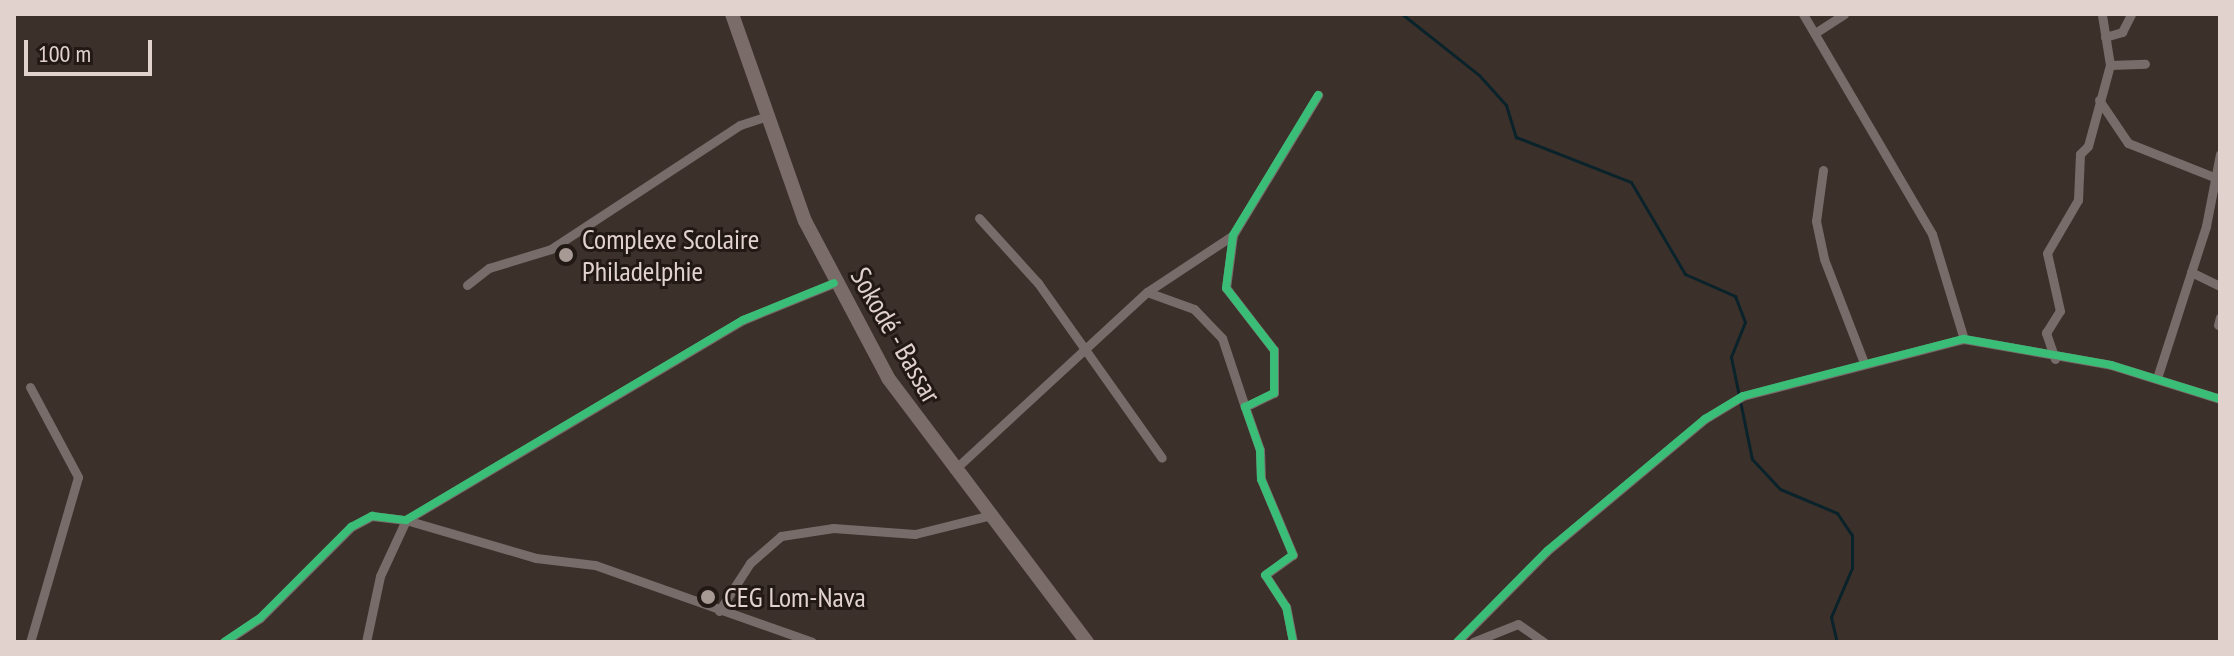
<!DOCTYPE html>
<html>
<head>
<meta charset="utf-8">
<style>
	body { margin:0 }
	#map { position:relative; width:2234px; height:656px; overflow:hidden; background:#3c302b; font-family:"PT Sans Narrow",sans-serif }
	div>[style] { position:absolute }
	.stream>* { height:3px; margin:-1.5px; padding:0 1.5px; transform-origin:1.5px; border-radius:1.5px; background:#0a232a }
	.street>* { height:9px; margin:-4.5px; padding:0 4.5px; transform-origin:4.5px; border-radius:4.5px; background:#776c6a }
	.primary>* { height:14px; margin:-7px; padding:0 7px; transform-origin:7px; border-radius:7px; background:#796c69 }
	.cycleway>* { height:8px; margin:-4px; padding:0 4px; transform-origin:4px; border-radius:4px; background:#3abd76 }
	.dots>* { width:22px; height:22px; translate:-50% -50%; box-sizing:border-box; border:4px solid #221814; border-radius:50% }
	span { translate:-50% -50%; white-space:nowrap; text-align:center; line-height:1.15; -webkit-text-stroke:6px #221814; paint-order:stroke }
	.poi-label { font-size:28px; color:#e1d2cd }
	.left { translate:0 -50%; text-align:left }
	.street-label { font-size:28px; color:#e1d2cd }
	.frame { position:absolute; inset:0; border:16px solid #e1d2cd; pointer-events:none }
	.scale { position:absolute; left:24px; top:40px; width:128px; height:36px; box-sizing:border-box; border:4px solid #e1d2cd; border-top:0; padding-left:10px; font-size:24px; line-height:28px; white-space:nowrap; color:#e1d2cd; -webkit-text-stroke:6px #221814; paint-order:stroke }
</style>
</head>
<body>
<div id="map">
	<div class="stream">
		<i style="left:1402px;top:14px;width:98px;rotate:38.4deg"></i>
		<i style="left:1479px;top:75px;width:40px;rotate:48deg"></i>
		<i style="left:1506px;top:105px;width:34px;rotate:73deg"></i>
		<i style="left:1516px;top:137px;width:123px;rotate:21.4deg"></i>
		<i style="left:1631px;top:182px;width:107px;rotate:59.6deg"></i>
		<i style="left:1685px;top:274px;width:55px;rotate:23.7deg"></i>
		<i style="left:1735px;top:296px;width:28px;rotate:69deg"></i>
		<i style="left:1745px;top:322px;width:38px;rotate:112deg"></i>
		<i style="left:1731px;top:357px;width:104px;rotate:78.4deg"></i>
		<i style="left:1752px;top:459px;width:41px;rotate:47deg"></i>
		<i style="left:1780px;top:489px;width:62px;rotate:22.8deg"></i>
		<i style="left:1837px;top:513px;width:27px;rotate:56deg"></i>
		<i style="left:1852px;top:535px;width:33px;rotate:90deg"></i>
		<i style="left:1852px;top:568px;width:53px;rotate:113.2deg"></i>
		<i style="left:1831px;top:617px;width:26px;rotate:77deg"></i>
	</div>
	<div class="street">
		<i style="left:1803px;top:14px;width:255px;rotate:59.6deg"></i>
		<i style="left:1932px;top:234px;width:110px;rotate:73.1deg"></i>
		<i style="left:2102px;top:15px;width:51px;rotate:80.9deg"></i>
		<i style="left:1815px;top:33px;width:35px;rotate:-33deg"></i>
		<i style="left:2105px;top:37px;width:18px;rotate:-16deg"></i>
		<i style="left:2122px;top:32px;width:20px;rotate:-63deg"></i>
		<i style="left:2099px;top:100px;width:52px;rotate:56deg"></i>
		<i style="left:2128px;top:143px;width:92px;rotate:21.6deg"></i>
		<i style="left:1823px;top:170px;width:51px;rotate:97.8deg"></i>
		<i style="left:1816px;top:221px;width:39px;rotate:78deg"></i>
		<i style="left:1824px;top:259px;width:108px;rotate:68.9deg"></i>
		<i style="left:979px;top:218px;width:88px;rotate:47.8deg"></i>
		<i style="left:1038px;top:283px;width:214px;rotate:54.7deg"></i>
		<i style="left:2191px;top:272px;width:32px;rotate:26deg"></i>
		<i style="left:467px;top:285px;width:28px;rotate:-38deg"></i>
		<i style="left:489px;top:268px;width:65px;rotate:-17deg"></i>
		<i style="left:551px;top:249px;width:226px;rotate:-33.3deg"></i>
		<i style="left:740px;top:125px;width:25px;rotate:-18deg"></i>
		<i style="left:1147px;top:292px;width:50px;rotate:19.9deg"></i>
		<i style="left:1194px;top:309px;width:40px;rotate:46deg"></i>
		<i style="left:1222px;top:338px;width:73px;rotate:71.6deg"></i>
		<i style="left:2218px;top:325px;width:8px;rotate:-76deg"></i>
		<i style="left:2055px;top:359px;width:28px;rotate:-109deg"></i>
		<i style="left:2046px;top:333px;width:26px;rotate:-58deg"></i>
		<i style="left:2060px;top:311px;width:59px;rotate:-102.6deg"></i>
		<i style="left:2047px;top:253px;width:61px;rotate:-59.7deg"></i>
		<i style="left:2078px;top:200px;width:46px;rotate:-87.5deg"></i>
		<i style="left:2080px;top:154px;width:11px;rotate:-45deg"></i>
		<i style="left:2088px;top:146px;width:84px;rotate:-74.8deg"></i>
		<i style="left:2110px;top:65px;width:35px;rotate:-2deg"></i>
		<i style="left:2157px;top:378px;width:160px;rotate:-72.1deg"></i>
		<i style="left:2206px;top:226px;width:73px;rotate:-79deg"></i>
		<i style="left:30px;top:387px;width:102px;rotate:61.9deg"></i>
		<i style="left:78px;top:477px;width:172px;rotate:106.2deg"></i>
		<i style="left:954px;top:470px;width:263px;rotate:-42.7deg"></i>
		<i style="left:1147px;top:292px;width:103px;rotate:-33.5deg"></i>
		<i style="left:719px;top:611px;width:57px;rotate:-57.1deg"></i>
		<i style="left:750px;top:563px;width:41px;rotate:-41.1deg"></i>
		<i style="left:781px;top:536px;width:53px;rotate:-8.7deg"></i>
		<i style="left:833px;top:528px;width:82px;rotate:4.2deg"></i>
		<i style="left:915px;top:534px;width:74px;rotate:-14deg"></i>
		<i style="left:224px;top:642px;width:43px;rotate:-33.7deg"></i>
		<i style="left:260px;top:618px;width:129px;rotate:-45deg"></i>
		<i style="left:351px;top:527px;width:24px;rotate:-28deg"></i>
		<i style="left:372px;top:516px;width:34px;rotate:7deg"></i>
		<i style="left:406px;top:520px;width:392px;rotate:-30.7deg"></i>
		<i style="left:743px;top:320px;width:98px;rotate:-22.1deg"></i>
		<i style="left:366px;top:642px;width:67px;rotate:-78deg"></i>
		<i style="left:380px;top:576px;width:62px;rotate:-65.1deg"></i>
		<i style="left:406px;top:520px;width:135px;rotate:16.3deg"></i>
		<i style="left:536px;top:558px;width:59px;rotate:6.8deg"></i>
		<i style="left:595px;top:565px;width:230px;rotate:19.5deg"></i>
		<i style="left:1293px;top:642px;width:36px;rotate:-101deg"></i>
		<i style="left:1286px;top:607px;width:38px;rotate:-123deg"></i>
		<i style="left:1265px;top:575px;width:34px;rotate:-36deg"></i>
		<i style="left:1293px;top:555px;width:82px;rotate:-112.8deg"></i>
		<i style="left:1261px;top:479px;width:29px;rotate:-92deg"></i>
		<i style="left:1260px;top:450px;width:46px;rotate:-109.2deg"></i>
		<i style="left:1245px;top:407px;width:32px;rotate:-26deg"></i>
		<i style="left:1274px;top:393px;width:43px;rotate:-90deg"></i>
		<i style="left:1274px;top:350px;width:78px;rotate:-127.7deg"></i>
		<i style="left:1226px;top:288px;width:53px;rotate:-82.5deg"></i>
		<i style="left:1233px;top:235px;width:164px;rotate:-58.7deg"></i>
		<i style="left:1457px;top:642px;width:128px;rotate:-45.3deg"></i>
		<i style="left:1547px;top:551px;width:206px;rotate:-39.9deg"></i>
		<i style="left:1705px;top:419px;width:44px;rotate:-31.2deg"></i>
		<i style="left:1743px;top:396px;width:228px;rotate:-14.5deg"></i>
		<i style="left:1964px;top:339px;width:149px;rotate:10deg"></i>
		<i style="left:2111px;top:365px;width:114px;rotate:17.3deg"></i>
		<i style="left:1473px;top:642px;width:48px;rotate:-21.8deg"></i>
		<i style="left:1518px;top:624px;width:32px;rotate:35deg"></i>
	</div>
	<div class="primary">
		<i style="left:732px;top:14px;width:219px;rotate:70.6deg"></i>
		<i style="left:805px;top:221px;width:178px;rotate:62.1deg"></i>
		<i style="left:888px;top:378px;width:331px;rotate:53deg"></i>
	</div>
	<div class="cycleway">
		<i style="left:224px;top:642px;width:43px;rotate:-33.7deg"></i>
		<i style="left:260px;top:618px;width:129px;rotate:-45deg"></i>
		<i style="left:351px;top:527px;width:24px;rotate:-28deg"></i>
		<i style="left:372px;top:516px;width:34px;rotate:7deg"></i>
		<i style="left:406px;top:520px;width:392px;rotate:-30.7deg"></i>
		<i style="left:743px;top:320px;width:98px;rotate:-22.1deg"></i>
		<i style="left:1293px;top:642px;width:36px;rotate:-101deg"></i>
		<i style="left:1286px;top:607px;width:38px;rotate:-123deg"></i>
		<i style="left:1265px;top:575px;width:34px;rotate:-36deg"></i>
		<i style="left:1293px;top:555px;width:82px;rotate:-112.8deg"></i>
		<i style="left:1261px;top:479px;width:29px;rotate:-92deg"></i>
		<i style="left:1260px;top:450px;width:46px;rotate:-109.2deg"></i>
		<i style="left:1245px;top:407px;width:32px;rotate:-26deg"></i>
		<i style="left:1274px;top:393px;width:43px;rotate:-90deg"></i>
		<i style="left:1274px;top:350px;width:78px;rotate:-127.7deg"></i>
		<i style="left:1226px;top:288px;width:53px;rotate:-82.5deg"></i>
		<i style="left:1233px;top:235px;width:164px;rotate:-58.7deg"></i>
		<i style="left:1457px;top:642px;width:128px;rotate:-45.3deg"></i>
		<i style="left:1547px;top:551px;width:206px;rotate:-39.9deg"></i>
		<i style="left:1705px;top:419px;width:44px;rotate:-31.2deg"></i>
		<i style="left:1743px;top:396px;width:228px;rotate:-14.5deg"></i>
		<i style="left:1964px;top:339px;width:149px;rotate:10deg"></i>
		<i style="left:2111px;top:365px;width:114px;rotate:17.3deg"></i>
	</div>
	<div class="dots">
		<i style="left:566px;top:255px;background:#a79994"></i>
		<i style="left:708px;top:597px;background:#a79994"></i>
	</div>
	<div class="poi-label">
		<span class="left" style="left:582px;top:255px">Complexe Scolaire<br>Philadelphie</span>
		<span class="left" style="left:724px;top:597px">CEG Lom-Nava</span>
	</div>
	<div class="street-label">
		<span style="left:896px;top:335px;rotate:60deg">Sokodé - Bassar</span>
	</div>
	<div class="frame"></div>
	<div class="scale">100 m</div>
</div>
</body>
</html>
